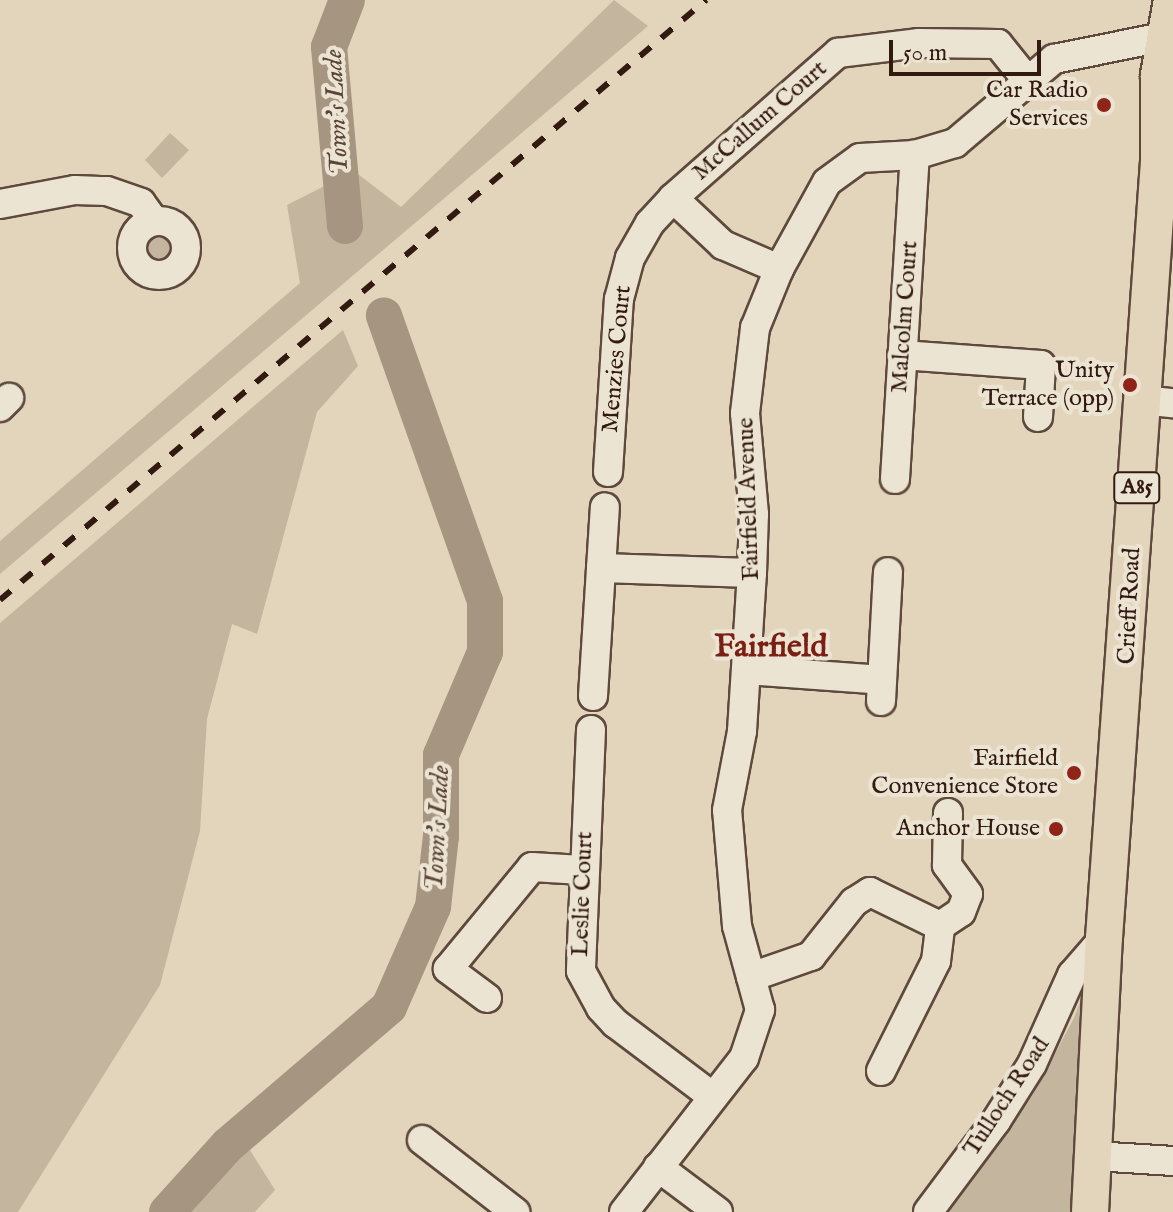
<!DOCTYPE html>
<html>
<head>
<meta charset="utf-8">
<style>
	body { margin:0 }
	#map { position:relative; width:1173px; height:1212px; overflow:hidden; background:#e2d5bb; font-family:"IM FELL English",serif }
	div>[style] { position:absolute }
	.green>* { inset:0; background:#c4b59e }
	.round { border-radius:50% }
	.river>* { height:36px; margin:-18px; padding:0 18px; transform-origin:18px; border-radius:18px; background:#a69581 }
	.roads { filter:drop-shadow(2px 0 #5e493c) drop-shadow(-2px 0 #5e493c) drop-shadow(0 2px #5e493c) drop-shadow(0 -2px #5e493c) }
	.minor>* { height:28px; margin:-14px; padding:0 14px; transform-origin:14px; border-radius:14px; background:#ece4d3 }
	.minor>.ring { margin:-14px; padding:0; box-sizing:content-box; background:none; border:28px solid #ece4d3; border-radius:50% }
	.major>* { height:36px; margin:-18px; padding:0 18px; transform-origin:18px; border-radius:18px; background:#e2d5bb }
	.rail>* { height:6px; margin-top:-3px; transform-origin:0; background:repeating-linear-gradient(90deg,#321a11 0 14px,transparent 0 28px) }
	.dots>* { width:22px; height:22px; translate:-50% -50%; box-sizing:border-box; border:4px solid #ece4d3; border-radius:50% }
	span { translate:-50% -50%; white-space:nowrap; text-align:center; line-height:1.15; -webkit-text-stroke:8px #ece4d3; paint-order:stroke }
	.shield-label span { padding:2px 6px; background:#ece4d3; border:2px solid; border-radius:6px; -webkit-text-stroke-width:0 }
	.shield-label { font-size:22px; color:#321a11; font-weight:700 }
	.poi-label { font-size:24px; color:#321a11 }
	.right { translate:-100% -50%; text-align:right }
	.street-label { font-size:24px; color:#321a11 }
	.water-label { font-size:26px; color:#5b4538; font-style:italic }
	.district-label { font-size:32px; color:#7a1f14; font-weight:700 }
	.scale { position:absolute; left:889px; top:40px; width:152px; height:36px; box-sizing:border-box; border:4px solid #321a11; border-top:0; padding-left:10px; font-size:24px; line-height:28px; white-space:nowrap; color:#321a11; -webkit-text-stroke:6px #ece4d3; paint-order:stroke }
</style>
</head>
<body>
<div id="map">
	<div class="green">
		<i style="clip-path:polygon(614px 0,648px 26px,0 574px,0 541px,300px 283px,287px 205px,354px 171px,401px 207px)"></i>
		<i style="clip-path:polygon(170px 133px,189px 150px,162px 178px,145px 160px)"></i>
		<i class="round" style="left:144px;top:232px;width:30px;height:30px"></i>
		<i style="clip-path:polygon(343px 330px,358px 366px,317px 412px,257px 634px,232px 624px,207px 719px,200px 831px,160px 985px,18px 1212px,0 1212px,0 623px)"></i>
		<i style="clip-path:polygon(1089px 978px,1079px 1212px,949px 1212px,1033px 1094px,1074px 1018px)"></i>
		<i style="clip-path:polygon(231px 1120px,275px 1190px,255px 1212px,160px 1212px)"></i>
	</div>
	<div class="river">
		<i style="left:345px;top:226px;width:180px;rotate:-95.1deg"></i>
		<i style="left:329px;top:47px;width:50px;rotate:-69deg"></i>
		<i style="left:167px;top:1212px;width:91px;rotate:-47.7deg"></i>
		<i style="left:228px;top:1145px;width:212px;rotate:-40.6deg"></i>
		<i style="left:389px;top:1007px;width:109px;rotate:-66.3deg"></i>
		<i style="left:433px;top:907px;width:71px;rotate:-83.6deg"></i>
		<i style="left:441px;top:836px;width:81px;rotate:-90deg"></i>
		<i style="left:441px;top:755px;width:112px;rotate:-66.9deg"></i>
		<i style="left:485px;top:652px;width:51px;rotate:-90deg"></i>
		<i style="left:485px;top:601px;width:303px;rotate:-109.5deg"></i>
	</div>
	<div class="roads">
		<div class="minor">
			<i style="left:673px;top:198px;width:220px;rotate:-41.3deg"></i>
			<i style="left:838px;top:53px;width:82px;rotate:-7deg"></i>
			<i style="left:919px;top:43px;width:79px;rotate:0.7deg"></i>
			<i style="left:998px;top:44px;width:45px;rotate:51.3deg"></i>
			<i style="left:0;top:204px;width:76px;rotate:-10.6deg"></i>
			<i style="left:75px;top:190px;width:32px;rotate:2deg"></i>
			<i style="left:107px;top:191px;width:36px;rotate:19deg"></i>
			<i style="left:141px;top:203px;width:22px;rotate:54deg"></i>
			<i class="ring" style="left:132px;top:221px;width:26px;height:26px"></i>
			<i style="left:902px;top:355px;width:139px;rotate:4.1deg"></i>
			<i style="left:1041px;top:365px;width:52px;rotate:93.3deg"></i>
			<i style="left:1142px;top:400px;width:31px;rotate:6deg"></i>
			<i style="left:0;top:407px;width:13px;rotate:-45deg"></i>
			<i style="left:608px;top:472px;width:173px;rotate:-86.4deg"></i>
			<i style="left:619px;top:299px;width:42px;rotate:-75deg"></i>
			<i style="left:630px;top:258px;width:40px;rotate:-60.3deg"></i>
			<i style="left:650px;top:223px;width:34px;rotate:-47deg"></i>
			<i style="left:673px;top:198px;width:69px;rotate:43.2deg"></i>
			<i style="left:723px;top:245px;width:61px;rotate:23.2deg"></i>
			<i style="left:895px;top:479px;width:325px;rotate:-86.5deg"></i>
			<i style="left:601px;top:568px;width:151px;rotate:1.9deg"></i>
			<i style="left:747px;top:670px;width:135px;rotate:4.2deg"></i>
			<i style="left:593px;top:696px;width:189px;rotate:-86.4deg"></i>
			<i style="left:881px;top:701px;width:129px;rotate:-86.9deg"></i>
			<i style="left:591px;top:730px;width:241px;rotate:92.4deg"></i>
			<i style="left:581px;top:971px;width:42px;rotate:61.6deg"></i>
			<i style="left:601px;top:1008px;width:21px;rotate:47deg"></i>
			<i style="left:615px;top:1023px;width:121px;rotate:37deg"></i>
			<i style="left:751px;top:977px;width:64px;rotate:-19.3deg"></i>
			<i style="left:811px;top:956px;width:69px;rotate:-51.5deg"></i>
			<i style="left:854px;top:902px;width:19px;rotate:-32deg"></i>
			<i style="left:870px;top:892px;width:78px;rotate:25.9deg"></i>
			<i style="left:487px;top:998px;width:49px;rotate:-143.4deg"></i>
			<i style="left:448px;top:969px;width:132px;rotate:-50.5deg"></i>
			<i style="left:532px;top:867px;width:50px;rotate:3.4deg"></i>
			<i style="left:881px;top:1071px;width:123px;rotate:-63.4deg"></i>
			<i style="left:936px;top:961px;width:35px;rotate:-83deg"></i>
			<i style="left:940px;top:926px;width:25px;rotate:-34deg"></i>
			<i style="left:961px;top:912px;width:19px;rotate:-69deg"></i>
			<i style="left:968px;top:894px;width:36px;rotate:-126deg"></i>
			<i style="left:947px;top:865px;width:52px;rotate:-88.9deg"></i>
			<i style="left:422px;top:1140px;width:118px;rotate:37.7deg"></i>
			<i style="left:1094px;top:1156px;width:79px;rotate:3.6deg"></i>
			<i style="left:658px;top:1167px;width:75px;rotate:36.9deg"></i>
			<i style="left:624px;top:1212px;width:195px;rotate:-52.1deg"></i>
			<i style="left:744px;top:1058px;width:51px;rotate:-71.6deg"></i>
			<i style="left:760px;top:1010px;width:87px;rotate:-105.3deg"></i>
			<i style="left:737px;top:926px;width:116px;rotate:-94.9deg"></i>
			<i style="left:727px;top:810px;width:80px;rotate:-79.2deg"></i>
			<i style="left:742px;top:731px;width:158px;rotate:-86.4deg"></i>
			<i style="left:752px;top:573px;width:59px;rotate:-88.1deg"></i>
			<i style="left:754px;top:514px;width:101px;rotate:-95.1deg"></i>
			<i style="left:745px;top:413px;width:86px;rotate:-83.3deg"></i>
			<i style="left:755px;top:328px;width:64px;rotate:-67.9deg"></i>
			<i style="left:779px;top:269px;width:99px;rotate:-61.1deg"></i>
			<i style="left:827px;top:182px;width:41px;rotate:-36deg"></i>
			<i style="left:860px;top:158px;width:55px;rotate:-3.1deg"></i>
			<i style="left:915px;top:155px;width:42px;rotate:-16.7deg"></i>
			<i style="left:955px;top:143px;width:130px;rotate:-40.3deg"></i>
			<i style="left:1054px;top:59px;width:121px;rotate:-11.4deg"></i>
			<i style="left:928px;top:1212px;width:114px;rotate:-53.2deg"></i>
			<i style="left:996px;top:1121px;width:67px;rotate:-57.7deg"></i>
			<i style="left:1032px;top:1064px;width:98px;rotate:-65.8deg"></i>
			<i style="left:1072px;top:975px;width:49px;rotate:-49.1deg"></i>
		</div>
		<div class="major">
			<i style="left:1090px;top:1212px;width:274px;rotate:-87.1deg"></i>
			<i style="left:1104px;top:938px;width:778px;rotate:-85.95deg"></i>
			<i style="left:1159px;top:162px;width:87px;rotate:-90deg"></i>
			<i style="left:1159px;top:75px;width:76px;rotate:-80.2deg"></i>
		</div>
	</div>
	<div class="rail">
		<i style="left:0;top:600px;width:927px;rotate:-40.36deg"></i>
	</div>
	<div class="dots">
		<i style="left:1104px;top:105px;background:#8f2418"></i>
		<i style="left:1130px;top:385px;background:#8f2418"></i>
		<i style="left:1074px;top:773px;background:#8f2418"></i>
		<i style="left:1056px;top:829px;background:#8f2418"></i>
	</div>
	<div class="shield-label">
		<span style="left:1137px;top:488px">A85</span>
	</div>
	<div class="poi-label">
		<span class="right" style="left:1088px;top:105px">Car Radio<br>Services</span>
		<span class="right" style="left:1114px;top:385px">Unity<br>Terrace (opp)</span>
		<span class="right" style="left:1058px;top:773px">Fairfield<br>Convenience Store</span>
		<span class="right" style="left:1040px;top:829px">Anchor House</span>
	</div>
	<div class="street-label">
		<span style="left:760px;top:121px;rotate:-41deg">McCallum Court</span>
		<span style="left:905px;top:317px;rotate:-86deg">Malcolm Court</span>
		<span style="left:617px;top:359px;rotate:-85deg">Menzies Court</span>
		<span style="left:749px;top:499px;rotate:-92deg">Fairfield Avenue</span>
		<span style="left:1130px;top:606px;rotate:-87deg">Crieff Road</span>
		<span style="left:583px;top:894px;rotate:-88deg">Leslie Court</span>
		<span style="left:1007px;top:1097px;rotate:-57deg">Tulloch Road</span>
	</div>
	<div class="water-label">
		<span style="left:337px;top:112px;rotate:-93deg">Town's Lade</span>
		<span style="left:438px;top:828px;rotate:-87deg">Town's Lade</span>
	</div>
	<div class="district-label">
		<span style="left:771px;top:648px">Fairfield</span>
	</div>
	<div class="scale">50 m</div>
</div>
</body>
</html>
